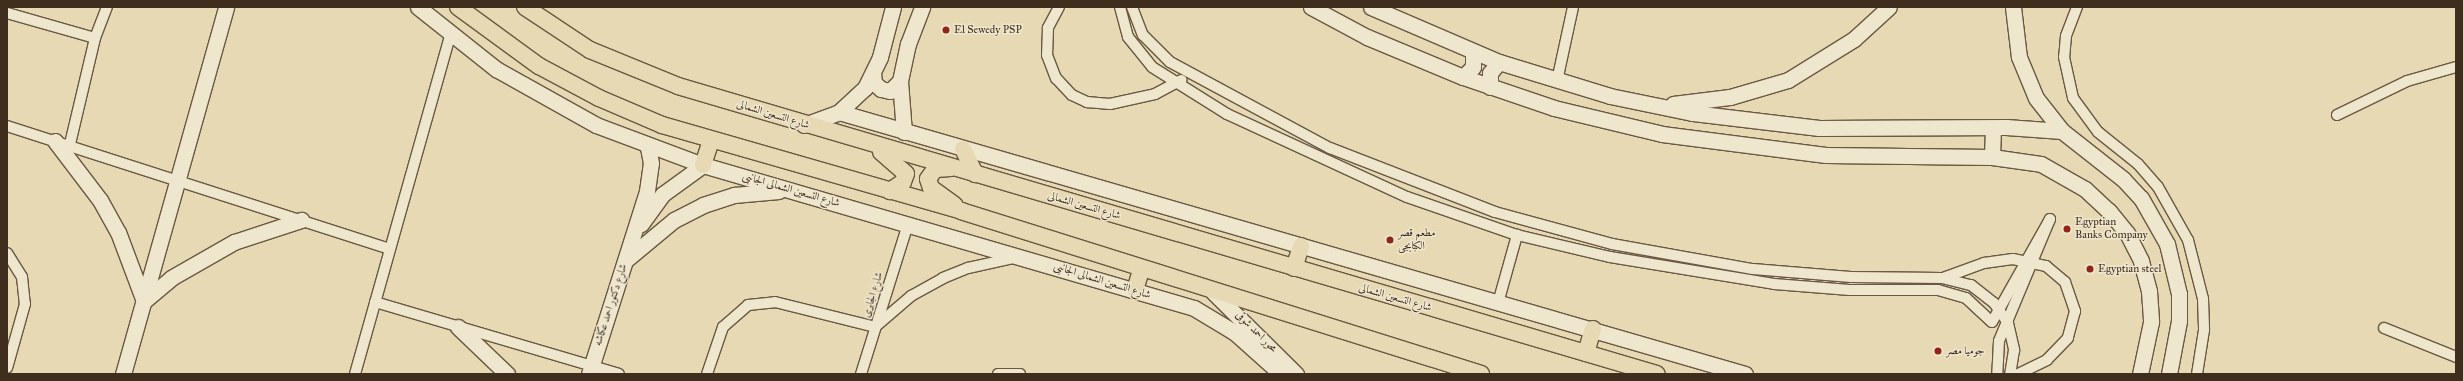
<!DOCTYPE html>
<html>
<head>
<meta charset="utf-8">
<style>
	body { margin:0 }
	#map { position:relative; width:2463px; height:381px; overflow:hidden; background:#e7d9b3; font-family:"IM FELL Great Primer",Amiri,serif }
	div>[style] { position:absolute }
	.roads { filter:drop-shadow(1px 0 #695842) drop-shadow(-1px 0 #695842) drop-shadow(0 1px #695842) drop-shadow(0 -1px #695842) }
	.street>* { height:10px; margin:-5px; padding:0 5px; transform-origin:5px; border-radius:5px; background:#efe6ce }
	.secondary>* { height:15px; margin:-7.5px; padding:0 7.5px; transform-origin:7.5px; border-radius:7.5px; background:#efe6ce }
	.primary>* { height:16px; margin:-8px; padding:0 8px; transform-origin:8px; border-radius:8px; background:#e7d9b3 }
	.dots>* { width:11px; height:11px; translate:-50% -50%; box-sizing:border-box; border:2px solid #efe6ce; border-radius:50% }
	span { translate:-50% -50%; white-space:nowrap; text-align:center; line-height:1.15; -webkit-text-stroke:3px #efe6ce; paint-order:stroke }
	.poi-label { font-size:11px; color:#3f2d1d }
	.left { translate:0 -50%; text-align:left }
	.street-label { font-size:11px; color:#3f2d1d }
	.frame { position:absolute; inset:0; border:8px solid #3f2d1d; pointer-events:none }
</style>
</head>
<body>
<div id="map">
	<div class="roads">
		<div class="street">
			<i style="left:1059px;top:7px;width:24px;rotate:118deg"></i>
			<i style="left:1048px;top:28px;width:27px;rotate:92deg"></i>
			<i style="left:1047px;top:55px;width:25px;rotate:69deg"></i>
			<i style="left:1056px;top:78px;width:23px;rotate:47deg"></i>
			<i style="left:1072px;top:95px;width:17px;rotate:25deg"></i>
			<i style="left:1087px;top:102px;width:23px;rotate:5deg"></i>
			<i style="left:1110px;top:104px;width:46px;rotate:-12.5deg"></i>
			<i style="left:1155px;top:94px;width:30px;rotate:-28deg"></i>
			<i style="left:1120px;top:7px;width:31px;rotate:75deg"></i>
			<i style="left:1128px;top:37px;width:38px;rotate:51deg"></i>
			<i style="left:1152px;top:67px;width:89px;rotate:32.1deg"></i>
			<i style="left:1227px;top:114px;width:198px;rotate:24.8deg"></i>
			<i style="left:1407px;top:197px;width:116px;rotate:19.1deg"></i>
			<i style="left:1517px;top:235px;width:96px;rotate:13.3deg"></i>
			<i style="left:1610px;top:257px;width:166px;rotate:9.3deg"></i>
			<i style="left:1774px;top:284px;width:76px;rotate:4.5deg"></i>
			<i style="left:1850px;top:290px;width:88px"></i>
			<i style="left:1938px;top:290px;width:29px;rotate:16deg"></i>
			<i style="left:1966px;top:298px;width:35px;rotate:43deg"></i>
			<i style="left:1992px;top:322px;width:118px;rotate:-60.6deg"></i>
			<i style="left:2050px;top:219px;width:132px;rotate:112.7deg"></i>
			<i style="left:1999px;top:341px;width:33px;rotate:93deg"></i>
			<i style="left:1132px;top:7px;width:30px;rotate:69deg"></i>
			<i style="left:1143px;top:35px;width:38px;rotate:45deg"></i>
			<i style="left:1170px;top:62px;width:182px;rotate:28.3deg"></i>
			<i style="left:1330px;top:148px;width:177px;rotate:21.2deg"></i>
			<i style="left:1495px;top:212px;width:121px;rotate:15.3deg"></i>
			<i style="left:1612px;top:244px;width:143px;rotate:10.1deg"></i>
			<i style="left:1753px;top:269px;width:98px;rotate:4.7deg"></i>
			<i style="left:1851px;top:277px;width:91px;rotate:0.6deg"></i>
			<i style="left:1942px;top:278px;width:30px;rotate:14deg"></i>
			<i style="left:1971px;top:285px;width:29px;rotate:38deg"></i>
			<i style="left:1994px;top:303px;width:24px;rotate:55deg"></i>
			<i style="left:2008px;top:323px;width:28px;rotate:77deg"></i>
			<i style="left:2014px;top:350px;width:24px;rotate:99deg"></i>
			<i style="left:2077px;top:7px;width:31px;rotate:111deg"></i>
			<i style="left:2066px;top:36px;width:21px;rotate:95deg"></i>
			<i style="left:2064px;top:57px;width:42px;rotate:77.6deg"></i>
			<i style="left:2073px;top:98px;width:42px;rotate:53.7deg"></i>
			<i style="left:2098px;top:132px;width:51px;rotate:38.7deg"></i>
			<i style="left:2138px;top:164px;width:30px;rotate:49deg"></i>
			<i style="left:2158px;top:187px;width:61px;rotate:60.5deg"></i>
			<i style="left:2188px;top:240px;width:61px;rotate:75.7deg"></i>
			<i style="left:2203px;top:299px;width:31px;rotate:88deg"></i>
			<i style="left:2204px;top:330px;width:45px;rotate:99deg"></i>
			<i style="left:7px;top:13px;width:91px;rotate:15.9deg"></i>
			<i style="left:1557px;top:81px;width:76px;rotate:-77.8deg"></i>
			<i style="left:2337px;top:115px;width:78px;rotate:-25.9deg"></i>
			<i style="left:2407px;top:81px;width:51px;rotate:-15.9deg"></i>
			<i style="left:7px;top:126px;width:402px;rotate:17.8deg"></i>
			<i style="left:70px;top:144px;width:109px;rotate:-76.7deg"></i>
			<i style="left:95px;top:38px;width:33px;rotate:-69deg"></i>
			<i style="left:7px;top:253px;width:28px;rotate:58deg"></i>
			<i style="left:22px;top:277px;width:27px;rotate:84deg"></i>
			<i style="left:25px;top:304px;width:66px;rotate:105.7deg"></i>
			<i style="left:1943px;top:278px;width:44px;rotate:-20.1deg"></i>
			<i style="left:1984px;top:263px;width:29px;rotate:-8deg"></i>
			<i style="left:2013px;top:259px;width:34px;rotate:12deg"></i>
			<i style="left:2046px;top:266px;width:25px;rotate:40deg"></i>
			<i style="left:2065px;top:282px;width:31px;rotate:71deg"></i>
			<i style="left:2075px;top:311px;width:28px;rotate:105deg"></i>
			<i style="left:2068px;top:338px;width:30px;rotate:134deg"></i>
			<i style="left:2047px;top:360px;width:32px;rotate:154deg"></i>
			<i style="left:375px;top:302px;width:254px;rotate:16.4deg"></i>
			<i style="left:1498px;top:303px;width:71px;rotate:-74.4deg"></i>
			<i style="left:2384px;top:328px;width:78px;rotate:21.9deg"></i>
			<i style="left:355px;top:374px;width:352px;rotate:-74.3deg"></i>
			<i style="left:707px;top:374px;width:50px;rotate:-71.2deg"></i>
			<i style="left:723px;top:327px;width:33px;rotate:-41deg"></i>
			<i style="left:748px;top:305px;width:27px;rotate:-6deg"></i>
			<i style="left:775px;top:302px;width:103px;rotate:14deg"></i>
			<i style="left:875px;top:327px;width:48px;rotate:-40.7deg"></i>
			<i style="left:911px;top:296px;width:37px;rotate:-29deg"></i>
			<i style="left:943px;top:278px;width:27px;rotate:-22deg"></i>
			<i style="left:968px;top:268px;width:47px;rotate:-12.3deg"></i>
			<i style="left:861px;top:374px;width:157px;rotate:-72.6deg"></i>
			<i style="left:998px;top:374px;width:22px"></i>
		</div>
		<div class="secondary">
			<i style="left:418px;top:7px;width:100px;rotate:38.5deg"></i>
			<i style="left:496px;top:69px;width:115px;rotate:29.2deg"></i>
			<i style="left:596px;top:125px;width:114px;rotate:20.5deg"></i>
			<i style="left:703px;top:165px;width:511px;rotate:16.24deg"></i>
			<i style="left:1194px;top:308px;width:47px;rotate:31deg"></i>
			<i style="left:1234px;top:332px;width:63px;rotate:41.8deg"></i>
			<i style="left:1311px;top:7px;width:64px;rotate:28.2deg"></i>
			<i style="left:1367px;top:37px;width:104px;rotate:22.6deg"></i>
			<i style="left:1463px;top:77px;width:96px;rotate:18.8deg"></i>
			<i style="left:1554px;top:108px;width:111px;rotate:13.5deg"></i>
			<i style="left:1662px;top:134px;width:165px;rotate:7.3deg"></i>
			<i style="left:1826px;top:155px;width:166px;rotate:0.7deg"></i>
			<i style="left:1992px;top:157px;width:49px;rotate:8.1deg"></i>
			<i style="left:2041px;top:164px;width:51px;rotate:29.6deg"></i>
			<i style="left:2085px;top:189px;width:33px;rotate:43deg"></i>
			<i style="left:2109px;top:211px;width:28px;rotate:51deg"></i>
			<i style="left:2127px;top:233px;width:31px;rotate:63deg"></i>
			<i style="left:2141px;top:261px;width:31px;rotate:75deg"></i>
			<i style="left:2149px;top:291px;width:31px;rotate:86deg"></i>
			<i style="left:2151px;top:322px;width:53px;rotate:101.9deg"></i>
			<i style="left:1371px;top:7px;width:139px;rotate:23.3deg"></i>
			<i style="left:1499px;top:62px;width:116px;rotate:17deg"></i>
			<i style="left:1610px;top:96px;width:85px;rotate:11.6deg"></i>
			<i style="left:1693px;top:113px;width:127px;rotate:6.8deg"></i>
			<i style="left:1819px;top:128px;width:187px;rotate:-0.3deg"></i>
			<i style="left:2006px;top:127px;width:56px;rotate:4.1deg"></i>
			<i style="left:2013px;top:7px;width:50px;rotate:83.2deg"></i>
			<i style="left:2019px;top:57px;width:44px;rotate:67.5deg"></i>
			<i style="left:2036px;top:98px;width:42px;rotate:51.8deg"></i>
			<i style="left:2062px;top:131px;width:78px;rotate:38.2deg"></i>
			<i style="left:2123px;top:179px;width:26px;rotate:47deg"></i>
			<i style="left:2141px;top:198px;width:53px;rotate:60.5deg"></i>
			<i style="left:2167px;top:244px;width:51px;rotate:76.5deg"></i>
			<i style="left:2179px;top:294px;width:27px;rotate:90deg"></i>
			<i style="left:2179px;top:321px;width:54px;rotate:100.7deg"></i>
			<i style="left:873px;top:73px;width:10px;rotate:84deg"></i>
			<i style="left:874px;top:83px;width:9px;rotate:41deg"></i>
			<i style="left:881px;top:89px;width:9px;rotate:13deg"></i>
			<i style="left:890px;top:91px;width:14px;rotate:-45deg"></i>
			<i style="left:1463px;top:77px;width:14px;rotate:-45deg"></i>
			<i style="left:1473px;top:67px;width:14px;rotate:-90deg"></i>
			<i style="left:1490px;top:87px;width:14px;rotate:-90deg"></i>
			<i style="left:1490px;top:73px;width:14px;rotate:-51deg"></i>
			<i style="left:1673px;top:104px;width:57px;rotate:-7deg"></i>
			<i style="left:1730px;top:97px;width:60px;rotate:-16.3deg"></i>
			<i style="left:1788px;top:80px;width:78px;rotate:-31.8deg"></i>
			<i style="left:1854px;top:39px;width:47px;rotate:-42.4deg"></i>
			<i style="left:839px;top:112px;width:943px;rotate:16.13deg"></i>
			<i style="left:804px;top:125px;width:37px;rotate:-20deg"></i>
			<i style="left:839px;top:112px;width:35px;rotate:-43deg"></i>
			<i style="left:865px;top:88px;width:34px;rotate:-64deg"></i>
			<i style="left:880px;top:57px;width:52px;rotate:-75.4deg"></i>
			<i style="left:904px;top:132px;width:51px;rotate:-94.5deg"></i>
			<i style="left:900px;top:81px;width:38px;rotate:-78deg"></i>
			<i style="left:908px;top:44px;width:40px;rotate:-69deg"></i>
			<i style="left:55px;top:141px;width:74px;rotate:52.7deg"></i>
			<i style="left:100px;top:200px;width:37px;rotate:61deg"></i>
			<i style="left:118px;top:232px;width:74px;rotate:69.4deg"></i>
			<i style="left:144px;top:301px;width:35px;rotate:-40deg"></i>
			<i style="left:171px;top:278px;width:73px;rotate:-29.7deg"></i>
			<i style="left:234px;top:242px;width:71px;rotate:-18.2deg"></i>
			<i style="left:1992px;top:157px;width:29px;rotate:-88deg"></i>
			<i style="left:641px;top:224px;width:37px;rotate:-54deg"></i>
			<i style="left:663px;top:194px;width:49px;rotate:-35.9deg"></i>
			<i style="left:627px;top:259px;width:61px;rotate:-39.7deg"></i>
			<i style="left:674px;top:220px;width:33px;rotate:-27deg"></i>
			<i style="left:703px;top:205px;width:33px;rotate:-18deg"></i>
			<i style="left:734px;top:195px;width:45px;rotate:-5.1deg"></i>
			<i style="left:1213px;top:292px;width:117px;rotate:44.7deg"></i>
			<i style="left:458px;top:327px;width:68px;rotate:43.8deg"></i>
			<i style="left:123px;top:374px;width:381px;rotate:-74.3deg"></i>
			<i style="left:589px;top:374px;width:192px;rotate:-72.4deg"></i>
			<i style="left:647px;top:191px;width:28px;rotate:-82deg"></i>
			<i style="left:651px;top:163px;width:16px;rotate:-101deg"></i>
		</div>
		<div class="primary">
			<i style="left:458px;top:7px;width:100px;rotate:36.1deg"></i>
			<i style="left:539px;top:66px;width:68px;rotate:28.1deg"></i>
			<i style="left:599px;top:98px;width:69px;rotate:23.2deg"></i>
			<i style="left:662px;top:125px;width:311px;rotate:16deg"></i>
			<i style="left:961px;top:211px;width:545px;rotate:17.4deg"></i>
			<i style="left:525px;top:7px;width:78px;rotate:33.5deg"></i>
			<i style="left:590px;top:50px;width:95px;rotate:22.2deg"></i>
			<i style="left:678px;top:86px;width:1020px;rotate:16.39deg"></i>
			<i style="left:963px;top:149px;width:28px;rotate:64deg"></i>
			<i style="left:881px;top:152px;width:33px;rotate:41deg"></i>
			<i style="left:906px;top:174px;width:9px;rotate:111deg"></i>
			<i style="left:903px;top:182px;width:16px;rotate:145deg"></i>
			<i style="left:703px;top:165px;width:25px;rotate:-72deg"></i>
			<i style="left:951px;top:168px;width:16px;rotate:176deg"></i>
			<i style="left:935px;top:169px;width:12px;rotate:125deg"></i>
			<i style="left:928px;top:179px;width:9px;rotate:72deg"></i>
			<i style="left:931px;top:188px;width:29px;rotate:36deg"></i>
			<i style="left:1294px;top:268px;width:23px;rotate:-72deg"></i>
			<i style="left:1135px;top:290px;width:21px;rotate:-73deg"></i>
			<i style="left:1586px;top:353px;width:25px;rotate:-74deg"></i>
		</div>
	</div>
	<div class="dots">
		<i style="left:946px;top:30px;background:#8f2418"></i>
		<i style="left:2067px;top:229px;background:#8f2418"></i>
		<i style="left:1390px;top:240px;background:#8f2418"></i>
		<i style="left:2090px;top:269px;background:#8f2418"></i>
		<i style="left:1938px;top:351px;background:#8f2418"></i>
	</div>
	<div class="poi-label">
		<span class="left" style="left:954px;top:30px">El Sewedy PSP</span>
		<span class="left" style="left:2075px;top:229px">Egyptian<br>Banks Company</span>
		<span class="left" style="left:1398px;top:240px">مطعم قصر<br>الكبابجى</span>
		<span class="left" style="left:2098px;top:269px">Egyptian steel</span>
		<span class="left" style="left:1946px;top:351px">جوميا مصر</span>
	</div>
	<div class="street-label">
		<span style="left:773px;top:115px;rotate:17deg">شارع التسعين الشمالى</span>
		<span style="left:791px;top:190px;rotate:16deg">شارع التسعين الشمالى الجانبى</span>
		<span style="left:1084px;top:206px;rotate:16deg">شارع التسعين الشمالى</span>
		<span style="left:1102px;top:281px;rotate:17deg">شارع التسعين الشمالى الجانبى</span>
		<span style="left:873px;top:295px;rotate:-73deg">شارع الجابرى</span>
		<span style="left:1395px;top:298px;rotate:16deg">شارع التسعين الشمالى</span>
		<span style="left:611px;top:305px;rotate:-72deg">شارع دكتور احمد عكاشه</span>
		<span style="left:1256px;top:332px;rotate:45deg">محور احمد شوقى</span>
	</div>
	<div class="frame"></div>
</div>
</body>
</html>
